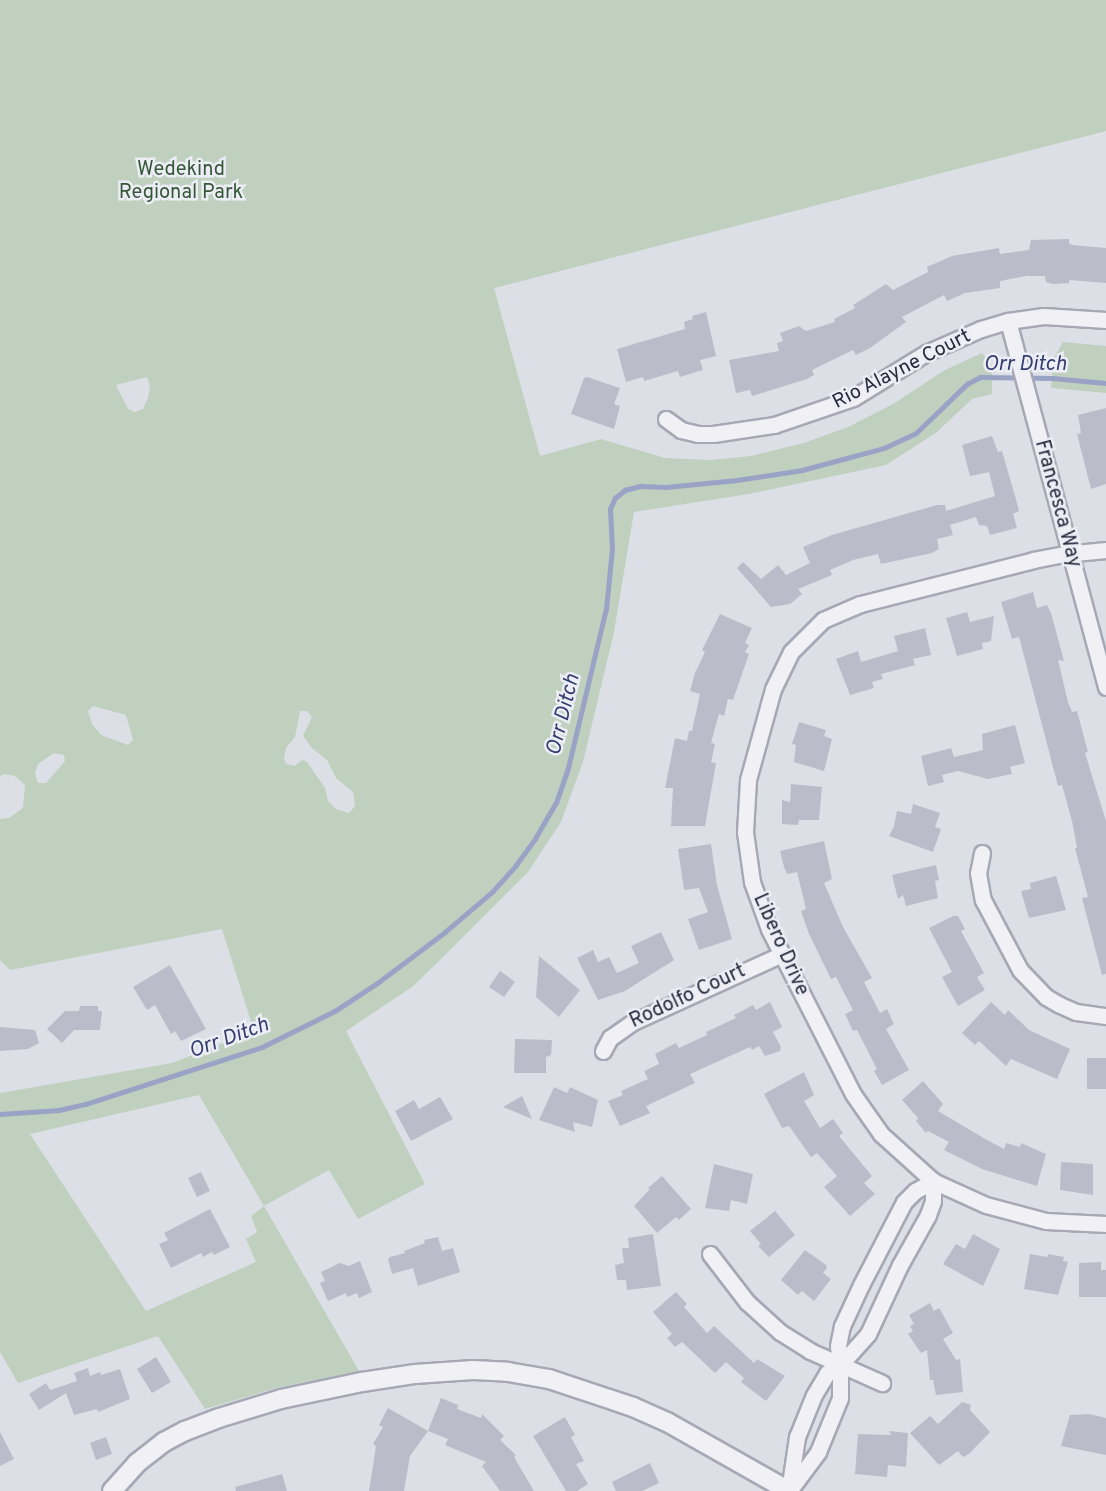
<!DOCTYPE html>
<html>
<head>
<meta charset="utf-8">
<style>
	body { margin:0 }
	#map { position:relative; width:1106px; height:1491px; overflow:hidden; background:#dddfe7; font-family:Overpass,sans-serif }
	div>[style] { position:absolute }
	.green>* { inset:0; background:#bfd0bf }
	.stream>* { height:4.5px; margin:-2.25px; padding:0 2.25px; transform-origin:2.25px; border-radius:2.25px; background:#99a3c6 }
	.building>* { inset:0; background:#bbbcc9 }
	.roads { filter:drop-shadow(2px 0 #a6a8b4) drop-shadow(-2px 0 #a6a8b4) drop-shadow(0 2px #a6a8b4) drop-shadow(0 -2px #a6a8b4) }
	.minor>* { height:15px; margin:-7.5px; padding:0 7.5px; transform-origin:7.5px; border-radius:7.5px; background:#f0f0f5 }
	.tertiary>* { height:18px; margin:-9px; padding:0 9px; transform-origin:9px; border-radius:9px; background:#f0f0f5 }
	span { translate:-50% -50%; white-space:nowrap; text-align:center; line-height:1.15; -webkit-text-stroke:5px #edeef5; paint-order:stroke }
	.park-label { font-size:20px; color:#355838 }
	.street-label { font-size:20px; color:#27293d }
	.water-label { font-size:21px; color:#333d6f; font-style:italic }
</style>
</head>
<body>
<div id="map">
	<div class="green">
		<i style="clip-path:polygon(evenodd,0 0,1106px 0,1106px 131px,494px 288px,540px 456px,601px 439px,665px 458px,711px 460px,751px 456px,804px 443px,848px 427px,893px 404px,945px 370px,982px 353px,992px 366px,992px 394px,972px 399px,937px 432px,886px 465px,749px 494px,634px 512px,614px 632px,583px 762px,561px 822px,528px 872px,439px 961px,412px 987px,346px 1031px,425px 1184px,358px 1219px,329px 1170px,264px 1206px,359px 1371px,276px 1388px,205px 1409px,158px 1336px,18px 1383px,0 1352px,0 1093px,172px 1063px,254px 1031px,222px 929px,10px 970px,0 960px,0 819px,9px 818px,23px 808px,25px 785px,15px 776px,3px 774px,0 777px,0 0,147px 377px,150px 386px,148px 398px,143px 409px,135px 412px,128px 409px,116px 385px,147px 377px,0 0,93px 706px,126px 715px,133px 740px,128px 745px,101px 735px,92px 724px,88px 711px,93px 706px,0 0,300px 711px,307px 711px,312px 717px,303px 736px,312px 748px,327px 760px,336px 778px,353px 792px,355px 806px,349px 813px,336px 809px,328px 801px,325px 788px,307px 762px,302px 760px,295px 766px,286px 764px,284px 759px,286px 748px,295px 737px,300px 711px,0 0,54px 753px,64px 755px,65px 761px,46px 783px,38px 783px,35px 773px,38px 764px,54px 753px,0 0,199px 1095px,264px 1206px,251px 1216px,257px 1232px,246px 1239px,256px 1262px,146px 1311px,30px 1134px,199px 1095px)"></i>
		<i style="clip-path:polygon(1063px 342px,1106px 346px,1106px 393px,1051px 388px,1054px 358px)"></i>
	</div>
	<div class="stream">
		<i style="left:0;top:1114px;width:59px;rotate:-3.9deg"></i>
		<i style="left:59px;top:1110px;width:28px;rotate:-13deg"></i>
		<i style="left:86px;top:1104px;width:185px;rotate:-17.9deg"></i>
		<i style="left:262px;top:1047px;width:81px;rotate:-26.3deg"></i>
		<i style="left:335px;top:1011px;width:49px;rotate:-33.4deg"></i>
		<i style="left:376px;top:984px;width:86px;rotate:-37deg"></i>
		<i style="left:445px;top:932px;width:62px;rotate:-40.4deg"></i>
		<i style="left:492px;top:892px;width:36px;rotate:-48deg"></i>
		<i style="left:516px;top:865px;width:34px;rotate:-54deg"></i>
		<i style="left:536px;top:837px;width:39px;rotate:-60deg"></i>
		<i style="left:556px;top:803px;width:37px;rotate:-71deg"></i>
		<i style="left:568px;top:768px;width:163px;rotate:-76.6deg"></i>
		<i style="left:606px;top:609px;width:60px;rotate:-84.3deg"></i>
		<i style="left:612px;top:549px;width:40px;rotate:-92.9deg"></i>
		<i style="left:610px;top:509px;width:12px;rotate:-66deg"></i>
		<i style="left:615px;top:498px;width:13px;rotate:-39deg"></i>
		<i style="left:625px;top:490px;width:16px;rotate:-15deg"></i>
		<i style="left:640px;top:486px;width:26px;rotate:2deg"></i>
		<i style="left:666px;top:487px;width:71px;rotate:-5.6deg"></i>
		<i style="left:737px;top:480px;width:66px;rotate:-8.7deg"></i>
		<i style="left:802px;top:470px;width:85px;rotate:-15deg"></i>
		<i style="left:884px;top:448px;width:35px;rotate:-25deg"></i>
		<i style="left:916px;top:433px;width:71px;rotate:-43.9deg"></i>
		<i style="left:967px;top:384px;width:15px;rotate:-28deg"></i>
		<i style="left:980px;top:377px;width:72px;rotate:0.8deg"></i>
		<i style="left:1052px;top:378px;width:54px;rotate:5.3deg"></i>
	</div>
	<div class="building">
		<i style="clip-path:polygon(1069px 239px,1069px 243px,1072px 245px,1106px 248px,1106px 283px,1069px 280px,1069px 283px,1053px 284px,1046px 282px,1045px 276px,1026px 276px,1000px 281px,1000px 288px,965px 293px,947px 301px,944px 295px,902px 317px,906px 322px,870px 348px,856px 355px,853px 350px,812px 370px,814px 375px,807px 379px,752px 396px,750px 390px,736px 393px,729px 360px,779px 351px,777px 343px,783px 341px,780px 333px,799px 326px,806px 331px,835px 322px,834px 319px,855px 308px,853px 305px,886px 284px,893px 290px,928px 272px,927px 267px,952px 256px,999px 248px,1000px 254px,1029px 250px,1031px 240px)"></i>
		<i style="clip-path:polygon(706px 312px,716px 356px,700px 360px,703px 370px,680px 377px,678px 371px,644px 381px,643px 377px,626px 382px,617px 349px,685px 329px,684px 322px,693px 319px,692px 316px)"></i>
		<i style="clip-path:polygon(587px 377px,620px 388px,614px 404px,620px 406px,614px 429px,571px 414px,584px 378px)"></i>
		<i style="clip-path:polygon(1106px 408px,1106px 484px,1091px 489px,1077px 434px,1081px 433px,1078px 415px)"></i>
		<i style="clip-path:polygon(992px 436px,998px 452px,1002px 451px,1015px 496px,1019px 511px,1013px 514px,1017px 528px,990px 535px,987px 526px,979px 525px,976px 517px,950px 525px,953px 535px,937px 539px,939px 549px,932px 553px,881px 564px,878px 554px,853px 560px,830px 570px,832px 575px,798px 589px,802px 594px,790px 604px,771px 607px,737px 568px,743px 562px,761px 579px,778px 565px,786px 575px,810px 563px,803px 547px,832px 535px,937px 505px,945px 505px,946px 511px,995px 496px,989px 472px,970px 476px,962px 445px)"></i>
		<i style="clip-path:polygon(1033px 592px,1037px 608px,1047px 605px,1051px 613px,1064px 661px,1058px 660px,1068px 702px,1072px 712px,1077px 711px,1088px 752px,1085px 753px,1106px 821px,1106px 974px,1102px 975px,1082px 898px,1088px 897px,1075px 848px,1077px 848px,1072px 821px,1062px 785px,1058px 786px,1019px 637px,1012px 639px,1001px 602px)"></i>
		<i style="clip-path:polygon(967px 612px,970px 622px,994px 616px,991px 641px,982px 643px,983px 649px,957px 656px,946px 618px)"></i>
		<i style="clip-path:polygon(720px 614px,752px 628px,745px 643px,749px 645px,745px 652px,749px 654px,733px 700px,728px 699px,724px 716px,719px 714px,711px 743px,715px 744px,711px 762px,716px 763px,705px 826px,671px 826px,673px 788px,665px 788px,675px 738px,687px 741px,689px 731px,692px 731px,700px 694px,690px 691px,695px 673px,705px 652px,702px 650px)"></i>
		<i style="clip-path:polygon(925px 628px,931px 655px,913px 659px,915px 665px,881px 674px,883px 679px,872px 682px,874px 688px,850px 695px,836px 659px,858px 651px,861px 662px,898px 651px,894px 636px)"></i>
		<i style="clip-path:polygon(799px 722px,826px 730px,824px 736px,832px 739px,824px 771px,794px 762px,796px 745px,792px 744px)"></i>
		<i style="clip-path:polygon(1015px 725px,1025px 763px,1010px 767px,1012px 774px,988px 779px,958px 771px,942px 775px,944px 782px,928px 786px,921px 756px,951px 748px,954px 757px,983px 750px,982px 734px)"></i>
		<i style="clip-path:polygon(791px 784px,822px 787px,819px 820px,799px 820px,798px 825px,782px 824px,782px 800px,790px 802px)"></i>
		<i style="clip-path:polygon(913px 804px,940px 813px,935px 827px,941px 829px,933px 852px,889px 836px,894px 826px,897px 811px,911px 814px)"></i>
		<i style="clip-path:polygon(824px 841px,832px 879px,824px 883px,843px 927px,872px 978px,864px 982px,880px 1013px,887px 1009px,894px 1024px,886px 1029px,909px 1070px,882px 1085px,874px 1071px,877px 1069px,857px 1030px,853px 1031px,845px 1014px,853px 1010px,836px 977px,831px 979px,809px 934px,801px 911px,806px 909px,797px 872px,787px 874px,784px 867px,780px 851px)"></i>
		<i style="clip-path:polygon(711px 844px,717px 885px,732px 939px,699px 950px,688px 919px,708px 912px,699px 888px,684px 890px,678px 849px)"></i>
		<i style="clip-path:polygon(936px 865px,939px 880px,935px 881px,938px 898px,906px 906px,903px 895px,898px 899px,892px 875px)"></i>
		<i style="clip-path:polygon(1056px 876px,1066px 910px,1029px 918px,1021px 891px,1031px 889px,1030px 883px)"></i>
		<i style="clip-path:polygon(953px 916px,958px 916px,965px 929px,961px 931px,984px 973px,977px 977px,985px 990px,958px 1006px,942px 977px,952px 972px,929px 928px)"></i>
		<i style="clip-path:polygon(661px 932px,674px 960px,625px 991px,598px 1000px,577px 958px,593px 950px,598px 962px,609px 957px,617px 973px,639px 963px,631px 946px)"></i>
		<i style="clip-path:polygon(539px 956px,580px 990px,559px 1017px,536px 997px)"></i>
		<i style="clip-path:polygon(170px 965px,206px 1029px,181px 1041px,175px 1031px,171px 1034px,155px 1005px,147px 1010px,133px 987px)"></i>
		<i style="clip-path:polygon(500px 971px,515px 982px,504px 997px,489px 987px)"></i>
		<i style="clip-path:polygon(770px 1002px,782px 1027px,773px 1032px,781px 1047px,780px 1051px,765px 1056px,759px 1046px,752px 1050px,750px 1047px,690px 1074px,695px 1083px,646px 1106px,650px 1113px,620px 1126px,608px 1101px,623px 1095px,621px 1091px,648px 1079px,644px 1071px,659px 1064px,655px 1054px,676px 1043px,679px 1048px,707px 1035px,706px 1032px,736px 1018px,734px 1015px,753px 1005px,756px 1010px)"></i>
		<i style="clip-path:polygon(991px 1002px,1005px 1015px,1008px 1010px,1029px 1030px,1070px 1049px,1057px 1079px,1011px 1059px,1006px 1066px,979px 1041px,975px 1045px,962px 1033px)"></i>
		<i style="clip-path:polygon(80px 1006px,98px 1006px,98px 1011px,102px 1011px,100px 1030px,74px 1030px,62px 1043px,47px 1029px,65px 1011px,79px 1011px)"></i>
		<i style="clip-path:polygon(0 1027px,35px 1030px,39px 1043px,28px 1049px,0 1051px)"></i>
		<i style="clip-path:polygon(515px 1039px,552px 1040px,551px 1055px,546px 1057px,546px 1073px,514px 1073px)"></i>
		<i style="clip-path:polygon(1087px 1058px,1106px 1058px,1106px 1089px,1087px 1089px)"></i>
		<i style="clip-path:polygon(804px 1072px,814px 1095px,804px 1101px,820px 1128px,833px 1119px,843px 1133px,839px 1136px,872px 1176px,864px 1183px,875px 1194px,850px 1216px,824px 1187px,837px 1176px,817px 1153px,811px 1157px,789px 1126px,782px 1128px,764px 1094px)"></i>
		<i style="clip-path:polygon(923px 1081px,943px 1104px,938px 1111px,987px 1140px,1004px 1149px,1006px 1143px,1020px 1147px,1021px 1143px,1046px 1154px,1037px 1186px,982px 1169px,944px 1150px,949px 1142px,928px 1131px,926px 1133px,916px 1121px,918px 1118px,902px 1100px)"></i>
		<i style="clip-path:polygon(554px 1087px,567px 1093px,570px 1087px,598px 1100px,592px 1127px,573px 1122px,575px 1132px,539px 1120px)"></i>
		<i style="clip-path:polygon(522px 1096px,532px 1119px,503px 1107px)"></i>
		<i style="clip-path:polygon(440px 1097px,453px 1119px,411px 1141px,395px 1111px,414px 1100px,419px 1109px)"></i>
		<i style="clip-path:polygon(1061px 1162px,1093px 1164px,1093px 1195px,1060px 1190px)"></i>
		<i style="clip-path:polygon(714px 1164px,753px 1174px,747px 1204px,731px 1200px,729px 1211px,705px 1208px)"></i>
		<i style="clip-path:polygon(201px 1172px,210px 1191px,197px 1197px,188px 1178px)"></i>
		<i style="clip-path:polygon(662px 1176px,691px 1209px,679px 1220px,676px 1217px,657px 1233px,634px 1206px,650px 1189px,648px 1188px)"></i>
		<i style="clip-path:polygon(210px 1209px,230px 1247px,214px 1255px,212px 1252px,203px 1257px,201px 1253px,171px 1268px,159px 1244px,168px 1240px,164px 1233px)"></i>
		<i style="clip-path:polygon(775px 1211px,795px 1235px,769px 1257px,758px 1246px,761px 1244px,750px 1231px)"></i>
		<i style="clip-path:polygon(653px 1234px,661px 1286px,627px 1290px,626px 1280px,617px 1280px,615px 1265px,624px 1263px,622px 1248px,629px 1248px,628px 1238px)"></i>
		<i style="clip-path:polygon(973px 1234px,1000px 1249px,983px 1286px,943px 1264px,956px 1244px,965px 1249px)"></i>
		<i style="clip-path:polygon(438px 1237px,442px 1251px,453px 1248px,460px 1272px,418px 1286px,413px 1268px,392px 1274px,388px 1259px,390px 1257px,405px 1253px,404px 1251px,425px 1243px,424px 1240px)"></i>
		<i style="clip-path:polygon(805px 1250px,826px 1265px,827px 1268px,823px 1273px,831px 1279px,814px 1301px,802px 1291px,798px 1295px,781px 1280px)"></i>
		<i style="clip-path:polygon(1030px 1254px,1047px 1257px,1048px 1254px,1064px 1257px,1063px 1261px,1068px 1262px,1058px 1295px,1024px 1289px)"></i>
		<i style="clip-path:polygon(360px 1261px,372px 1292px,359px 1298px,357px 1293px,347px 1297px,346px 1293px,328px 1301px,320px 1283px,325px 1281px,321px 1272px,340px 1263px,349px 1266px)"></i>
		<i style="clip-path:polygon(1101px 1262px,1101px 1270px,1106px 1270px,1106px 1297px,1079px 1297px,1079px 1263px)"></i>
		<i style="clip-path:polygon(676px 1292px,687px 1304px,684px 1307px,707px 1333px,714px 1326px,754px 1363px,757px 1359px,785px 1376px,766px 1401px,741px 1382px,744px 1378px,726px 1362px,715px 1373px,682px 1342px,675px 1347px,667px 1338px,672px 1334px,653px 1312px)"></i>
		<i style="clip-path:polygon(930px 1303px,934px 1311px,939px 1308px,941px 1311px,953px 1333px,943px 1339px,956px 1360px,960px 1359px,963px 1392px,936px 1395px,933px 1380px,930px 1380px,927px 1350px,921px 1353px,908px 1334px,913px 1331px,910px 1326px,914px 1324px,909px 1315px)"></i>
		<i style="clip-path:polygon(156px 1357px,171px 1382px,152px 1393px,137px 1369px)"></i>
		<i style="clip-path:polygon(88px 1368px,90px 1376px,100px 1372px,101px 1375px,120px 1369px,130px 1399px,98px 1412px,97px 1409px,74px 1415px,66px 1393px,39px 1410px,29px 1394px,46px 1383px,50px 1390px,77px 1381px,74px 1373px)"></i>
		<i style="clip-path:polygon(441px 1398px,458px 1405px,457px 1409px,481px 1418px,482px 1414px,504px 1436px,500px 1440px,516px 1455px,514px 1457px,534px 1491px,500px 1491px,482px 1466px,486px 1462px,445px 1445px,448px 1439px,428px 1431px,410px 1456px,404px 1491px,369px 1491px,376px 1446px,373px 1444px,383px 1427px,379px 1425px,388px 1408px,428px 1431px)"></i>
		<i style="clip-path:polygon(962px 1402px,971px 1405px,970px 1410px,990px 1432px,969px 1454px,963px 1457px,958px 1451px,939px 1465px,910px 1433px,930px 1416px,938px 1424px)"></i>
		<i style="clip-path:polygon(1089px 1414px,1106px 1418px,1106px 1455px,1061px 1446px,1070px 1415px)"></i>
		<i style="clip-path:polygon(565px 1417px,575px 1435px,571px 1437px,584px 1461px,576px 1464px,588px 1484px,577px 1491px,566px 1491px,533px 1436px)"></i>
		<i style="clip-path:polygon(889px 1431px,908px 1433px,906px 1467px,888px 1465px,887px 1477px,855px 1474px,858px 1434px,891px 1435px)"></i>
		<i style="clip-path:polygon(0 1432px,14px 1459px,0 1466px)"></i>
		<i style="clip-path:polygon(106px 1437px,112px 1454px,96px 1460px,90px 1443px)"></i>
		<i style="clip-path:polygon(650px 1463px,659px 1483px,642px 1491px,616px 1491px,612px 1482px)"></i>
		<i style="clip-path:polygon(282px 1474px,287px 1491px,236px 1491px,235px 1487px)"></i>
	</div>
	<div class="roads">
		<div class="minor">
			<i style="left:1008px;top:321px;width:379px;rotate:75deg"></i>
			<i style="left:666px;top:419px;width:19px;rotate:36deg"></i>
			<i style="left:681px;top:430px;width:17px;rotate:13deg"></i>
			<i style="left:698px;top:434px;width:15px"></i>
			<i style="left:713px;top:434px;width:62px;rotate:-8.4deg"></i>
			<i style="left:774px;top:425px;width:83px;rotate:-18.9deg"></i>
			<i style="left:853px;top:398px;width:86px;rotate:-31.7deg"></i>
			<i style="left:926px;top:353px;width:60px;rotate:-23.6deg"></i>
			<i style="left:981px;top:329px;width:28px;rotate:-17deg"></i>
			<i style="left:1008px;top:321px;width:36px;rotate:-8deg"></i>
			<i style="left:1044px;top:316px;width:62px;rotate:3.7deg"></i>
			<i style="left:1106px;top:550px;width:42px;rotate:174.6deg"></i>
			<i style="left:1064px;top:554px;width:31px;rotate:169deg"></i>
			<i style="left:1034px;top:560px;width:179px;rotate:165.8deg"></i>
			<i style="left:860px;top:604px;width:40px;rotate:156.6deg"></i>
			<i style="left:823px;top:620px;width:45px;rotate:135deg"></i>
			<i style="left:791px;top:652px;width:41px;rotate:115.9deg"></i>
			<i style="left:773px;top:689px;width:94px;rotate:105.4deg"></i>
			<i style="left:748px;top:780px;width:52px;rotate:93.3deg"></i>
			<i style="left:745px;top:832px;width:50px;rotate:82deg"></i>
			<i style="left:752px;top:882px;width:50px;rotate:70.1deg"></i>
			<i style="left:769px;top:929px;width:185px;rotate:63deg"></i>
			<i style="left:853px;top:1094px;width:49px;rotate:55deg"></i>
			<i style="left:881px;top:1134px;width:70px;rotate:42.1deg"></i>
			<i style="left:933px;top:1181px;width:58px;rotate:24.4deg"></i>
			<i style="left:986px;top:1205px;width:62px;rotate:14.9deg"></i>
			<i style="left:1046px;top:1221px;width:60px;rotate:2.9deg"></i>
			<i style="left:982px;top:853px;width:20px;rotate:101deg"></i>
			<i style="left:978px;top:873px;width:27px;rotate:80deg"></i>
			<i style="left:983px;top:900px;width:79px;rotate:62.1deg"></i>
			<i style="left:1020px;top:970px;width:37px;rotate:46deg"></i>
			<i style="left:1046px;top:997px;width:16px;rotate:30deg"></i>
			<i style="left:1060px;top:1005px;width:17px;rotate:24deg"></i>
			<i style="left:1076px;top:1012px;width:30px;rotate:8deg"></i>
			<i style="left:603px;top:1051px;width:15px;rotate:-62deg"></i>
			<i style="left:610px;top:1038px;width:28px;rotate:-35deg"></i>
			<i style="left:633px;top:1022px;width:164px;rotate:-24.5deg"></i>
			<i style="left:710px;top:1254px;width:61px;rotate:52.4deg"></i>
			<i style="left:747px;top:1302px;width:45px;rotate:42.3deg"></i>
			<i style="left:780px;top:1332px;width:36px;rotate:32deg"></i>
			<i style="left:810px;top:1351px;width:79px;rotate:24deg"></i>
			<i style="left:789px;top:1491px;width:55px;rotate:-81.6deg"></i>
			<i style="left:797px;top:1437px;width:45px;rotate:-68deg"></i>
			<i style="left:814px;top:1395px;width:26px;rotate:-59deg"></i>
			<i style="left:827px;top:1373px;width:15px;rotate:-32deg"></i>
			<i style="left:840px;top:1365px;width:19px;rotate:-96deg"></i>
			<i style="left:838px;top:1346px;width:20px;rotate:-79deg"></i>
			<i style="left:842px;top:1326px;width:45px;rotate:-65.1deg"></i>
			<i style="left:861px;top:1285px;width:93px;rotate:-62.6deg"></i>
			<i style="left:904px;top:1202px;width:16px;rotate:-45deg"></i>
			<i style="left:915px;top:1191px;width:21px;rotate:-29deg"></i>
			<i style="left:933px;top:1181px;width:20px;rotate:90deg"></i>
			<i style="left:933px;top:1201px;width:15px;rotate:110deg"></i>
			<i style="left:928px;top:1215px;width:57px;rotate:119.2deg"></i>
			<i style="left:900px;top:1265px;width:76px;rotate:114.9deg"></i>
			<i style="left:868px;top:1334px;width:42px;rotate:132.1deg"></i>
			<i style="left:840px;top:1365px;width:33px;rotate:90deg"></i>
			<i style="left:840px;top:1398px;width:58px;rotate:112.2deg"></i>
			<i style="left:818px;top:1452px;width:49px;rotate:126.6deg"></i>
		</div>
		<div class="tertiary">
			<i style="left:112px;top:1491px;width:38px;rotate:-48deg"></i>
			<i style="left:137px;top:1463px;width:34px;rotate:-38deg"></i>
			<i style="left:164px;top:1442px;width:24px;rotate:-28deg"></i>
			<i style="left:185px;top:1431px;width:36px;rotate:-21deg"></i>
			<i style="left:219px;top:1418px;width:65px;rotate:-17deg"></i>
			<i style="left:281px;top:1399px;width:83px;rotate:-11.9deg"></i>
			<i style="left:362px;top:1382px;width:54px;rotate:-8.6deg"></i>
			<i style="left:415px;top:1374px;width:58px;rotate:-3.9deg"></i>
			<i style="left:473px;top:1370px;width:35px;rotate:3deg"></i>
			<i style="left:508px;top:1372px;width:42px;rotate:9.7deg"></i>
			<i style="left:549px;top:1379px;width:89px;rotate:18.4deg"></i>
			<i style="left:633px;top:1407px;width:37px;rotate:24deg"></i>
			<i style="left:667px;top:1422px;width:140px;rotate:29.5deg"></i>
		</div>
	</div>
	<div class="park-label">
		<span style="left:181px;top:182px">Wedekind<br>Regional Park</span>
	</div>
	<div class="street-label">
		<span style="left:902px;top:370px;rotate:-27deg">Rio Alayne Court</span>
		<span style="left:1057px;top:504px;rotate:75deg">Francesca Way</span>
		<span style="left:780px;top:945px;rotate:66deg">Libero Drive</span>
		<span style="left:688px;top:997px;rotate:-25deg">Rodolfo Court</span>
	</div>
	<div class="water-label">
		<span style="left:1025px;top:365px">Orr Ditch</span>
		<span style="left:564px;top:715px;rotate:-76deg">Orr Ditch</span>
		<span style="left:229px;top:1039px;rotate:-20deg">Orr Ditch</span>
	</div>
</div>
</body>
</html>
